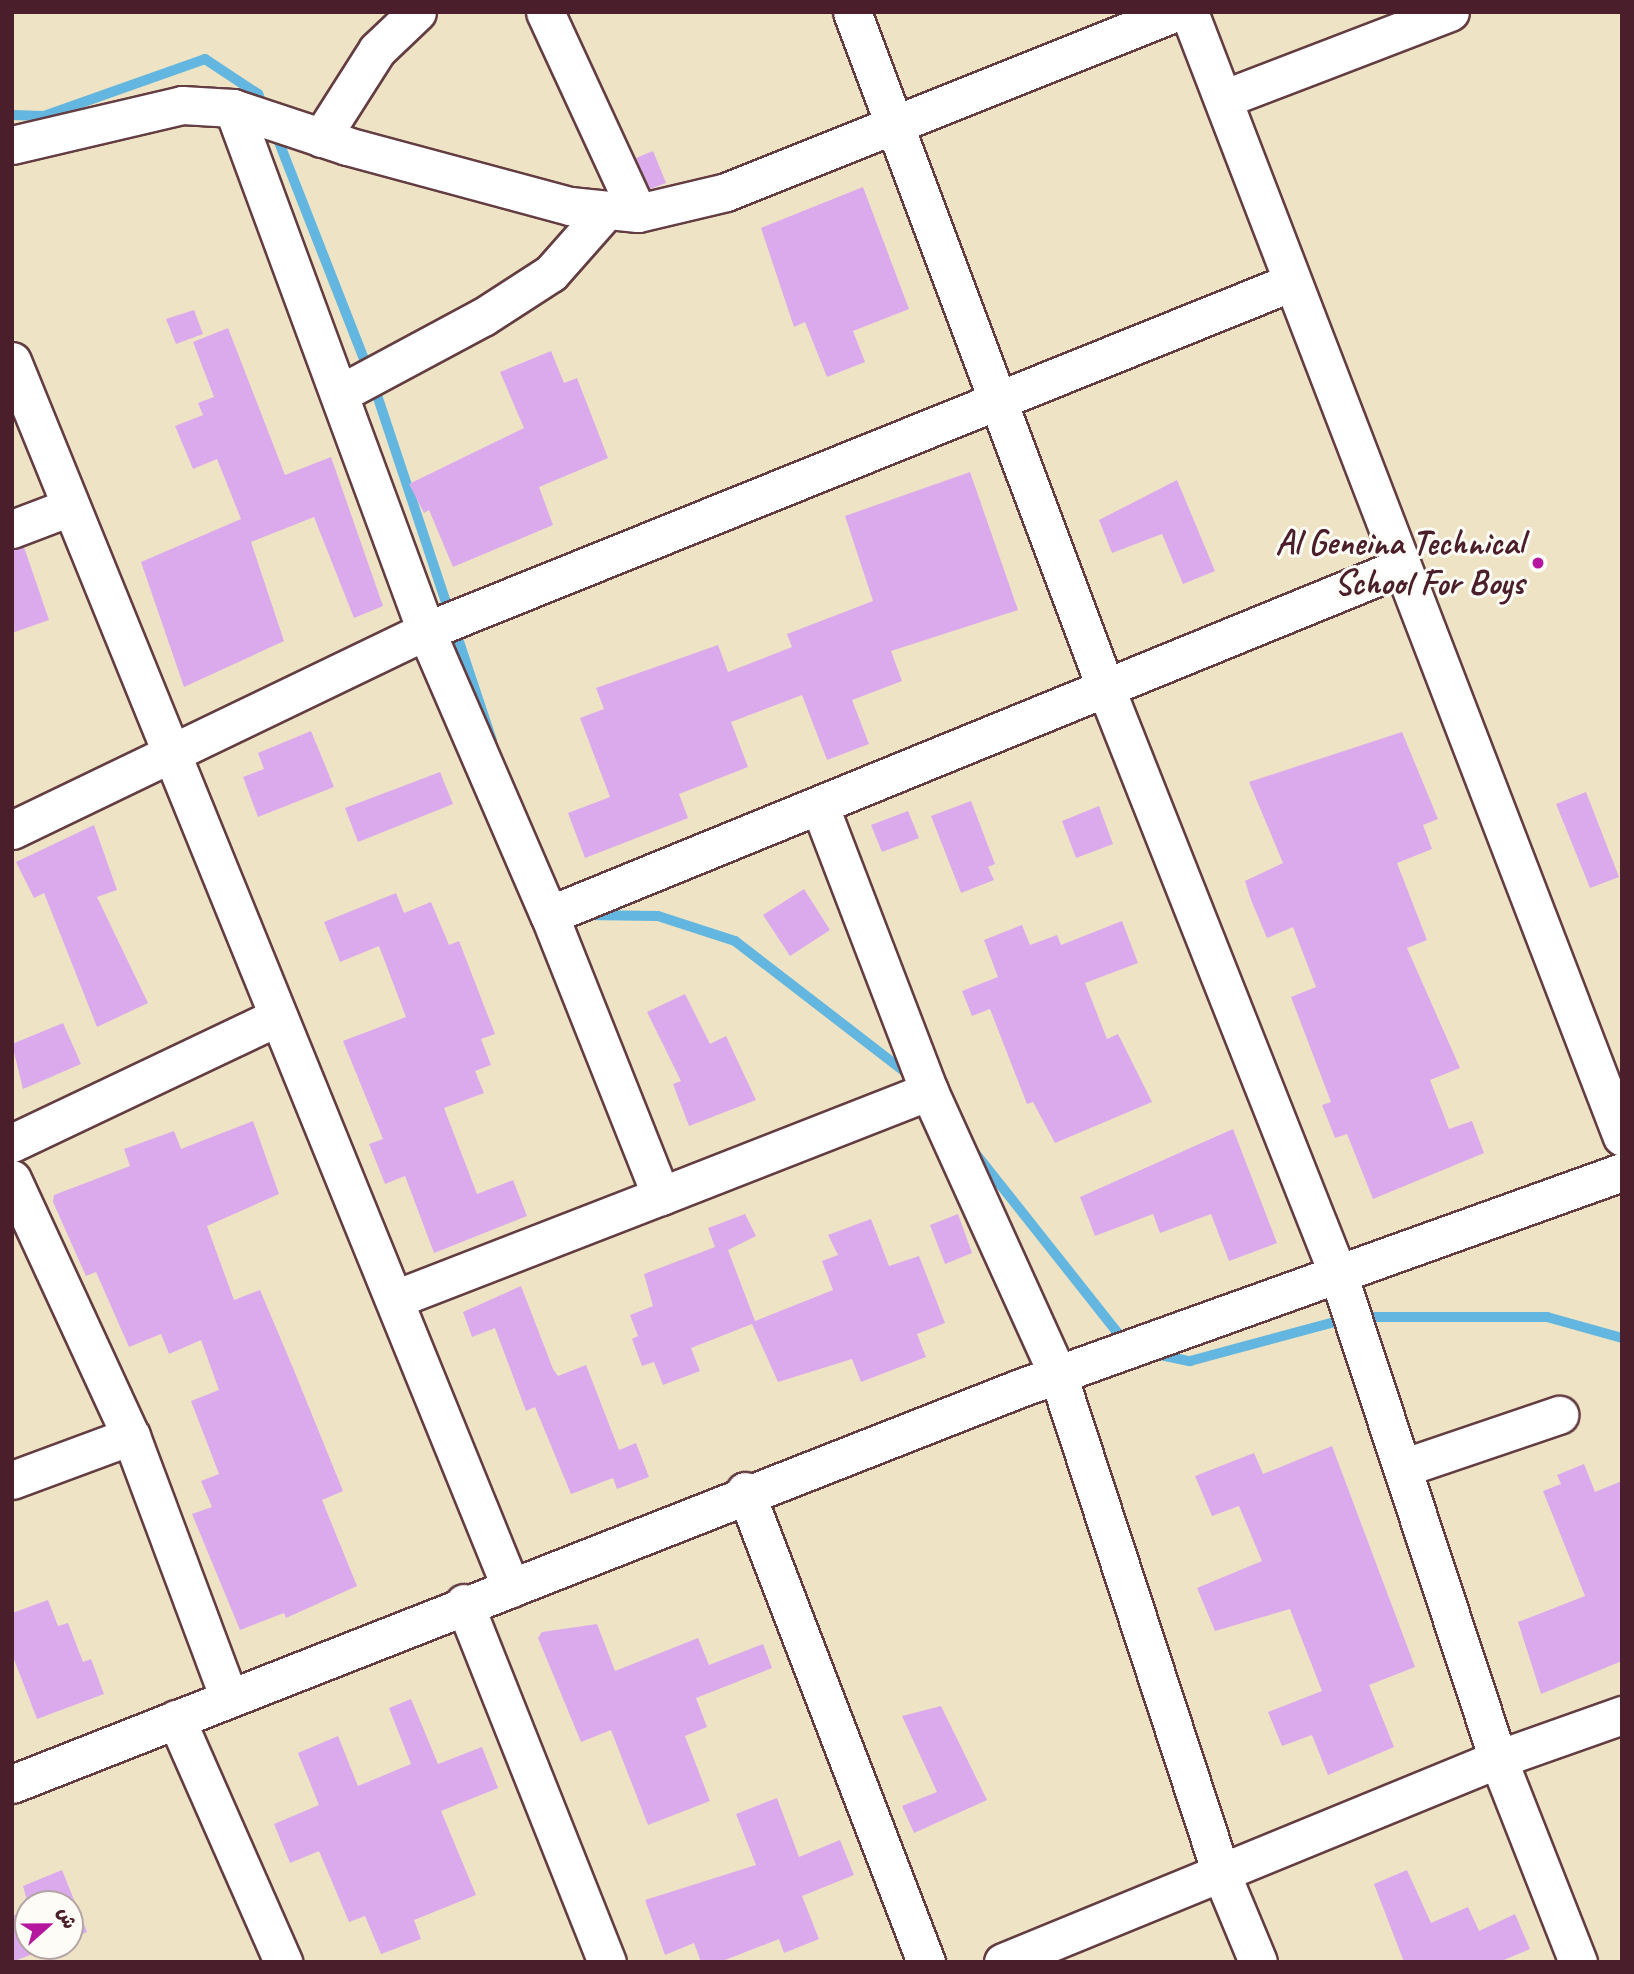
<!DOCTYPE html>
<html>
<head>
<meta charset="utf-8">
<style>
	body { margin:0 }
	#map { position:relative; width:1634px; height:1974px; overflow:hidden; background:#eee4c5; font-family:Caveat,"Playpen Sans Arabic",sans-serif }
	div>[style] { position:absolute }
	.stream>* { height:10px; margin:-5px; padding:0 5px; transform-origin:5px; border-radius:5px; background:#63b6df }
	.building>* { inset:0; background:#dbaaec }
	.roads { filter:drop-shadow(2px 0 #633d42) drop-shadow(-2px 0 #633d42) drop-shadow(0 2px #633d42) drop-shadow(0 -2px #633d42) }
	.minor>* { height:37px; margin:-18.5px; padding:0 18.5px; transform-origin:18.5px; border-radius:18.5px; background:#fff }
	.dots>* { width:19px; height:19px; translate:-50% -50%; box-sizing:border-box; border:4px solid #fdfcf7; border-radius:50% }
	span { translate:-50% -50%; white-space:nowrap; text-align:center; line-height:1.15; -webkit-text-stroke:6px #fdfcf7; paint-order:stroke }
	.poi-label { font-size:35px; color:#4a1f2b; font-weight:700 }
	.right { translate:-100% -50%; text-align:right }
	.frame { position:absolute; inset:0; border:14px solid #4a1f2b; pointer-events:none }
	.north { position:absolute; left:14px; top:1890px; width:70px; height:70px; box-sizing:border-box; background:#fdfcf7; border:2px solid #b5a4a5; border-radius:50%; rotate:69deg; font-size:19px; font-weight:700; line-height:28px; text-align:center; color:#4a1f2b }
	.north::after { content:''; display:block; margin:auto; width:24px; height:32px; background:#b5179e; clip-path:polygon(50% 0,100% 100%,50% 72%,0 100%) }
</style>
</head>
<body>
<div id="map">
	<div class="stream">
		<i style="left:12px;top:115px;width:32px;rotate:2deg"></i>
		<i style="left:44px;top:116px;width:171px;rotate:-19.5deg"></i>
		<i style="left:205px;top:59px;width:64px;rotate:33.4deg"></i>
		<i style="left:258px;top:94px;width:15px;rotate:67deg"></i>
		<i style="left:275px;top:132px;width:263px;rotate:68.6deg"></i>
		<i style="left:371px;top:377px;width:383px;rotate:71.6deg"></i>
		<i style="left:584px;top:915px;width:74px;rotate:0.8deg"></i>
		<i style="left:658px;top:916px;width:81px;rotate:18deg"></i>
		<i style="left:735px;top:941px;width:221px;rotate:37.6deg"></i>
		<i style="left:972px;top:1149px;width:246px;rotate:51.6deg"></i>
		<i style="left:1151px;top:1353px;width:40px;rotate:12deg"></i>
		<i style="left:1190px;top:1361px;width:169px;rotate:-15.1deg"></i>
		<i style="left:1353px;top:1317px;width:194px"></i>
		<i style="left:1547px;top:1317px;width:78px;rotate:15.6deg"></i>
	</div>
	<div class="building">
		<i style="clip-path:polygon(653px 151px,666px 183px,650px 189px,636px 158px)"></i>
		<i style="clip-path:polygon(863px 187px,909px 309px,853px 331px,865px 362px,827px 377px,805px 322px,794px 327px,761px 228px)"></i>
		<i style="clip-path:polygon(194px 310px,203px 334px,176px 344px,166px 319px)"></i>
		<i style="clip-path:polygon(228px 328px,285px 475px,331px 457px,383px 606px,354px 618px,314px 517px,251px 542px,284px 641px,184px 687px,141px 562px,241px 519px,217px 459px,193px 469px,175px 426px,203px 415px,198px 403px,214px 397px,193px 342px)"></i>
		<i style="clip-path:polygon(551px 351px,564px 383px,577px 378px,608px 458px,539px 487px,553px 525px,453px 567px,429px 510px,424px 513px,409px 484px,524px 428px,500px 372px)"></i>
		<i style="clip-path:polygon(970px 472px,1018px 610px,891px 651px,902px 681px,852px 700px,869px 744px,827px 760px,802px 695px,731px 722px,748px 767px,679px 794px,688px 818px,585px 858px,568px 813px,610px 797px,580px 718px,604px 709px,596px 688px,718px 645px,728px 672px,792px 647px,787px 634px,873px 601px,845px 516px)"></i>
		<i style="clip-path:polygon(1177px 480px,1215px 571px,1183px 584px,1162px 534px,1112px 553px,1099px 520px)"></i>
		<i style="clip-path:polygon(24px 547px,49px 620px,12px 633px,12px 549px)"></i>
		<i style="clip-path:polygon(311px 731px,334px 787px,258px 817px,243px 777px,264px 769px,258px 753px)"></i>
		<i style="clip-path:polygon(1402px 732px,1438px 819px,1423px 825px,1432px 849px,1397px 863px,1427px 940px,1407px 948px,1460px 1068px,1430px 1080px,1449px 1129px,1472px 1121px,1484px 1153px,1373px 1199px,1347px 1134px,1335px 1138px,1322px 1105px,1331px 1102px,1291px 997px,1316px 987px,1293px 927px,1267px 938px,1251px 900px,1245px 881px,1283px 863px,1249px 782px)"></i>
		<i style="clip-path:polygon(440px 772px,453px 804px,358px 842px,345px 808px)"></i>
		<i style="clip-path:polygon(1586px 792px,1619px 877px,1590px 888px,1556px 804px)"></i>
		<i style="clip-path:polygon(971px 801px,995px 864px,988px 867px,994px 880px,961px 893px,931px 816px)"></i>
		<i style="clip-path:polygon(1099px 806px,1113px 844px,1076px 858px,1062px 821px)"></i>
		<i style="clip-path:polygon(908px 811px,919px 838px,882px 852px,871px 825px)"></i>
		<i style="clip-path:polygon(94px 825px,117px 890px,97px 897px,148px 1003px,97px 1027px,44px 893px,34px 898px,16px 862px)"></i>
		<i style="clip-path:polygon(804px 889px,830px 930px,790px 956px,763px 915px)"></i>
		<i style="clip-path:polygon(396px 893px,404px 913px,431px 902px,449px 945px,459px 941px,495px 1034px,481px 1039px,491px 1065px,475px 1071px,484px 1093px,444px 1108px,477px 1194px,513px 1180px,527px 1216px,434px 1253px,405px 1176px,385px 1184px,369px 1144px,383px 1139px,343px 1041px,406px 1017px,379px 946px,340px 962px,324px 922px)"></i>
		<i style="clip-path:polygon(1122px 921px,1138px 963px,1085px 983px,1107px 1039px,1118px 1034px,1152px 1102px,1055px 1143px,1033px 1102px,1027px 1104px,990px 1009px,972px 1016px,962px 991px,998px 977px,984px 940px,1022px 925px,1030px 945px,1057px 935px,1061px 945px)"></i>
		<i style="clip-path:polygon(685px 994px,710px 1044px,726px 1036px,756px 1100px,689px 1126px,673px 1084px,681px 1081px,647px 1012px)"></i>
		<i style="clip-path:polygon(63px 1023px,81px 1064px,23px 1089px,12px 1044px)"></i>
		<i style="clip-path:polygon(253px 1121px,279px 1194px,207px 1226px,234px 1300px,260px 1290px,293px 1368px,343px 1491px,322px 1500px,357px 1586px,286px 1618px,284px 1613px,240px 1630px,192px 1514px,212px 1507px,201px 1481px,219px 1474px,191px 1401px,219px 1390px,201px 1340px,169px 1354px,161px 1334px,129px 1347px,96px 1272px,86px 1276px,53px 1202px,54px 1195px,130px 1166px,124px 1149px,174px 1131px,181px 1149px)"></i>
		<i style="clip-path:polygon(1233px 1129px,1277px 1243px,1229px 1261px,1211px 1214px,1160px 1233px,1153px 1214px,1095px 1236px,1080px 1197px)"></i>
		<i style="clip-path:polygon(745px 1214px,756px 1236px,728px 1250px,755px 1321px,833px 1290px,822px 1261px,838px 1255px,828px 1235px,871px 1219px,889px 1266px,919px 1256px,945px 1323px,917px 1334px,926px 1357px,861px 1382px,852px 1359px,778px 1382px,752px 1324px,691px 1348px,700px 1371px,663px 1385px,654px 1362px,642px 1366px,632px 1339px,638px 1336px,630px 1315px,653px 1306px,644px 1274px,715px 1247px,708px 1228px)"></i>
		<i style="clip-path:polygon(958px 1214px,972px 1253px,945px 1264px,930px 1225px)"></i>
		<i style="clip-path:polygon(521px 1286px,553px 1369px,558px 1376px,586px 1365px,619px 1450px,636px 1443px,649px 1477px,617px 1489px,613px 1478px,571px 1494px,535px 1407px,526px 1411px,495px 1328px,472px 1337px,463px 1312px)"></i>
		<i style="clip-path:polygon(1332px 1446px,1415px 1667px,1369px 1685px,1394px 1747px,1328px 1775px,1312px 1735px,1282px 1746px,1268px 1712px,1322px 1691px,1290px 1609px,1215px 1631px,1197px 1588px,1262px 1561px,1239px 1506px,1212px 1516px,1195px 1476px,1254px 1453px,1263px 1474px)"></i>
		<i style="clip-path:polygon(1584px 1464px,1595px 1492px,1622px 1481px,1622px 1661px,1541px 1694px,1518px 1622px,1585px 1596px,1543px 1491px,1561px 1484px,1557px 1475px)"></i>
		<i style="clip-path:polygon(48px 1600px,58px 1626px,68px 1623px,83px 1662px,91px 1659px,104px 1694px,37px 1719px,12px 1654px,12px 1613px)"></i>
		<i style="clip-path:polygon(597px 1624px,615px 1671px,698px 1638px,709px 1665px,763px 1644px,772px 1668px,696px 1698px,707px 1727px,685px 1736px,710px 1801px,648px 1825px,611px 1730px,581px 1742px,538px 1638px,542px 1632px)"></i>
		<i style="clip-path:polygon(411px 1699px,438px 1764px,482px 1747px,498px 1788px,441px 1811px,476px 1895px,414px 1920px,421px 1939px,381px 1954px,365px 1916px,349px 1922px,319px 1851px,290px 1863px,274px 1824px,319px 1805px,298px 1753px,338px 1736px,358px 1786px,411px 1764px,389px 1708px)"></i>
		<i style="clip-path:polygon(941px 1706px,987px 1800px,914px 1833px,902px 1806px,937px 1792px,902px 1716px)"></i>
		<i style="clip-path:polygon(777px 1798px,799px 1857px,840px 1840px,854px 1875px,802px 1896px,819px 1939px,784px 1953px,779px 1939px,720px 1962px,701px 1962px,694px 1943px,665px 1955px,645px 1900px,756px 1865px,736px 1814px)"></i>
		<i style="clip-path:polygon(62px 1870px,87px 1932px,70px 1939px,70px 1904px,28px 1904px,23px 1886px)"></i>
		<i style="clip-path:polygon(1407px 1870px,1431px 1923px,1468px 1907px,1479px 1931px,1515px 1914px,1530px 1949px,1499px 1962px,1404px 1962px,1374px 1884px)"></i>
		<i style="clip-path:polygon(28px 1910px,28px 1946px,53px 1946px,12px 1962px,12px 1916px)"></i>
	</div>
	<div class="roads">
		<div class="minor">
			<i style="left:545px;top:12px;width:221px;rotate:65.2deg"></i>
			<i style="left:852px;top:12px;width:718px;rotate:69.44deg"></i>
			<i style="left:1104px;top:684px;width:638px;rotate:68.38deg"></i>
			<i style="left:1339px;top:1277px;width:508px;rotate:71.74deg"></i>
			<i style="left:1498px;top:1759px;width:218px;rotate:68.5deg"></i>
			<i style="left:1189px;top:12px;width:1205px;rotate:68.95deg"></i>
			<i style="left:1223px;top:99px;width:243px;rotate:-21deg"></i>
			<i style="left:233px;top:108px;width:557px;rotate:69.74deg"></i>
			<i style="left:426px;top:631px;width:309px;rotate:66.6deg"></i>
			<i style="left:321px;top:138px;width:104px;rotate:-57.5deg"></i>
			<i style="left:377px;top:50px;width:55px;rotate:-43.5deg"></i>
			<i style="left:12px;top:145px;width:175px;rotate:-13.2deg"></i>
			<i style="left:182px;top:105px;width:51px;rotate:3.4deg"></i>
			<i style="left:233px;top:108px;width:120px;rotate:18.4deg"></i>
			<i style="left:347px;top:146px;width:231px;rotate:15.1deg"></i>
			<i style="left:570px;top:206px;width:68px;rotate:5.9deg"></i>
			<i style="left:638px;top:213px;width:90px;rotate:-13.4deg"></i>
			<i style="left:726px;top:192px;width:484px;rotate:-21.8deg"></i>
			<i style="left:12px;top:361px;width:1325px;rotate:67.87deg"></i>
			<i style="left:511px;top:1588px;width:547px;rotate:-21.45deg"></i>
			<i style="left:1020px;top:1388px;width:640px;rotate:-19.74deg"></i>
			<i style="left:341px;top:393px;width:161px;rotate:-28.2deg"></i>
			<i style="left:483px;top:317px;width:81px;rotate:-32.9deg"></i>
			<i style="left:551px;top:273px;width:81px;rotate:-48.5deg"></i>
			<i style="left:12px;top:529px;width:62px;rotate:-20.8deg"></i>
			<i style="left:820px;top:807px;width:304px;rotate:69deg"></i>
			<i style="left:929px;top:1091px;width:312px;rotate:65.6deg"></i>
			<i style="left:1058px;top:1375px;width:524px;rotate:71.88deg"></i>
			<i style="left:1221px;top:1873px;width:96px;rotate:67.4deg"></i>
			<i style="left:12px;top:830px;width:459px;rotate:-25.7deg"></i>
			<i style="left:426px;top:631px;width:934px;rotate:-21.95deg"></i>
			<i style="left:12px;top:1143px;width:293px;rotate:-25.4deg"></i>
			<i style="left:12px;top:1179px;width:283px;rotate:65.2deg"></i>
			<i style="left:131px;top:1436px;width:278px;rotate:69.5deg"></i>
			<i style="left:661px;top:1196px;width:288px;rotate:-21.4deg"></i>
			<i style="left:395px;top:1299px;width:285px;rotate:-21.2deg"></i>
			<i style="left:661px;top:1196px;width:302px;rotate:-111.7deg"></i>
			<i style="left:549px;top:915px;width:918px;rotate:-22.21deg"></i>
			<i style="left:1405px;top:1467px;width:163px;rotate:-18.7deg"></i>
			<i style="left:12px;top:1480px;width:127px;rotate:-20.3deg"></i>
			<i style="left:745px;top:1491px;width:505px;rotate:68.98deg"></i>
			<i style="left:464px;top:1603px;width:386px;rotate:68.3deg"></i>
			<i style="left:176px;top:1719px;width:266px;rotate:66.2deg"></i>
			<i style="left:12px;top:1784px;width:536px;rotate:-21.44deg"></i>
			<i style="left:1003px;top:1962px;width:535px;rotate:-22.3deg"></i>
			<i style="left:1498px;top:1759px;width:132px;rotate:-19.5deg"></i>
		</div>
	</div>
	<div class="dots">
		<i style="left:1538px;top:563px;background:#b5179e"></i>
	</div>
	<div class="poi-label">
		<span class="right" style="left:1524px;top:563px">Al Geneina Technical<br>School For Boys</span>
	</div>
	<div class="frame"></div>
	<div class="north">ش</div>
</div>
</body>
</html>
